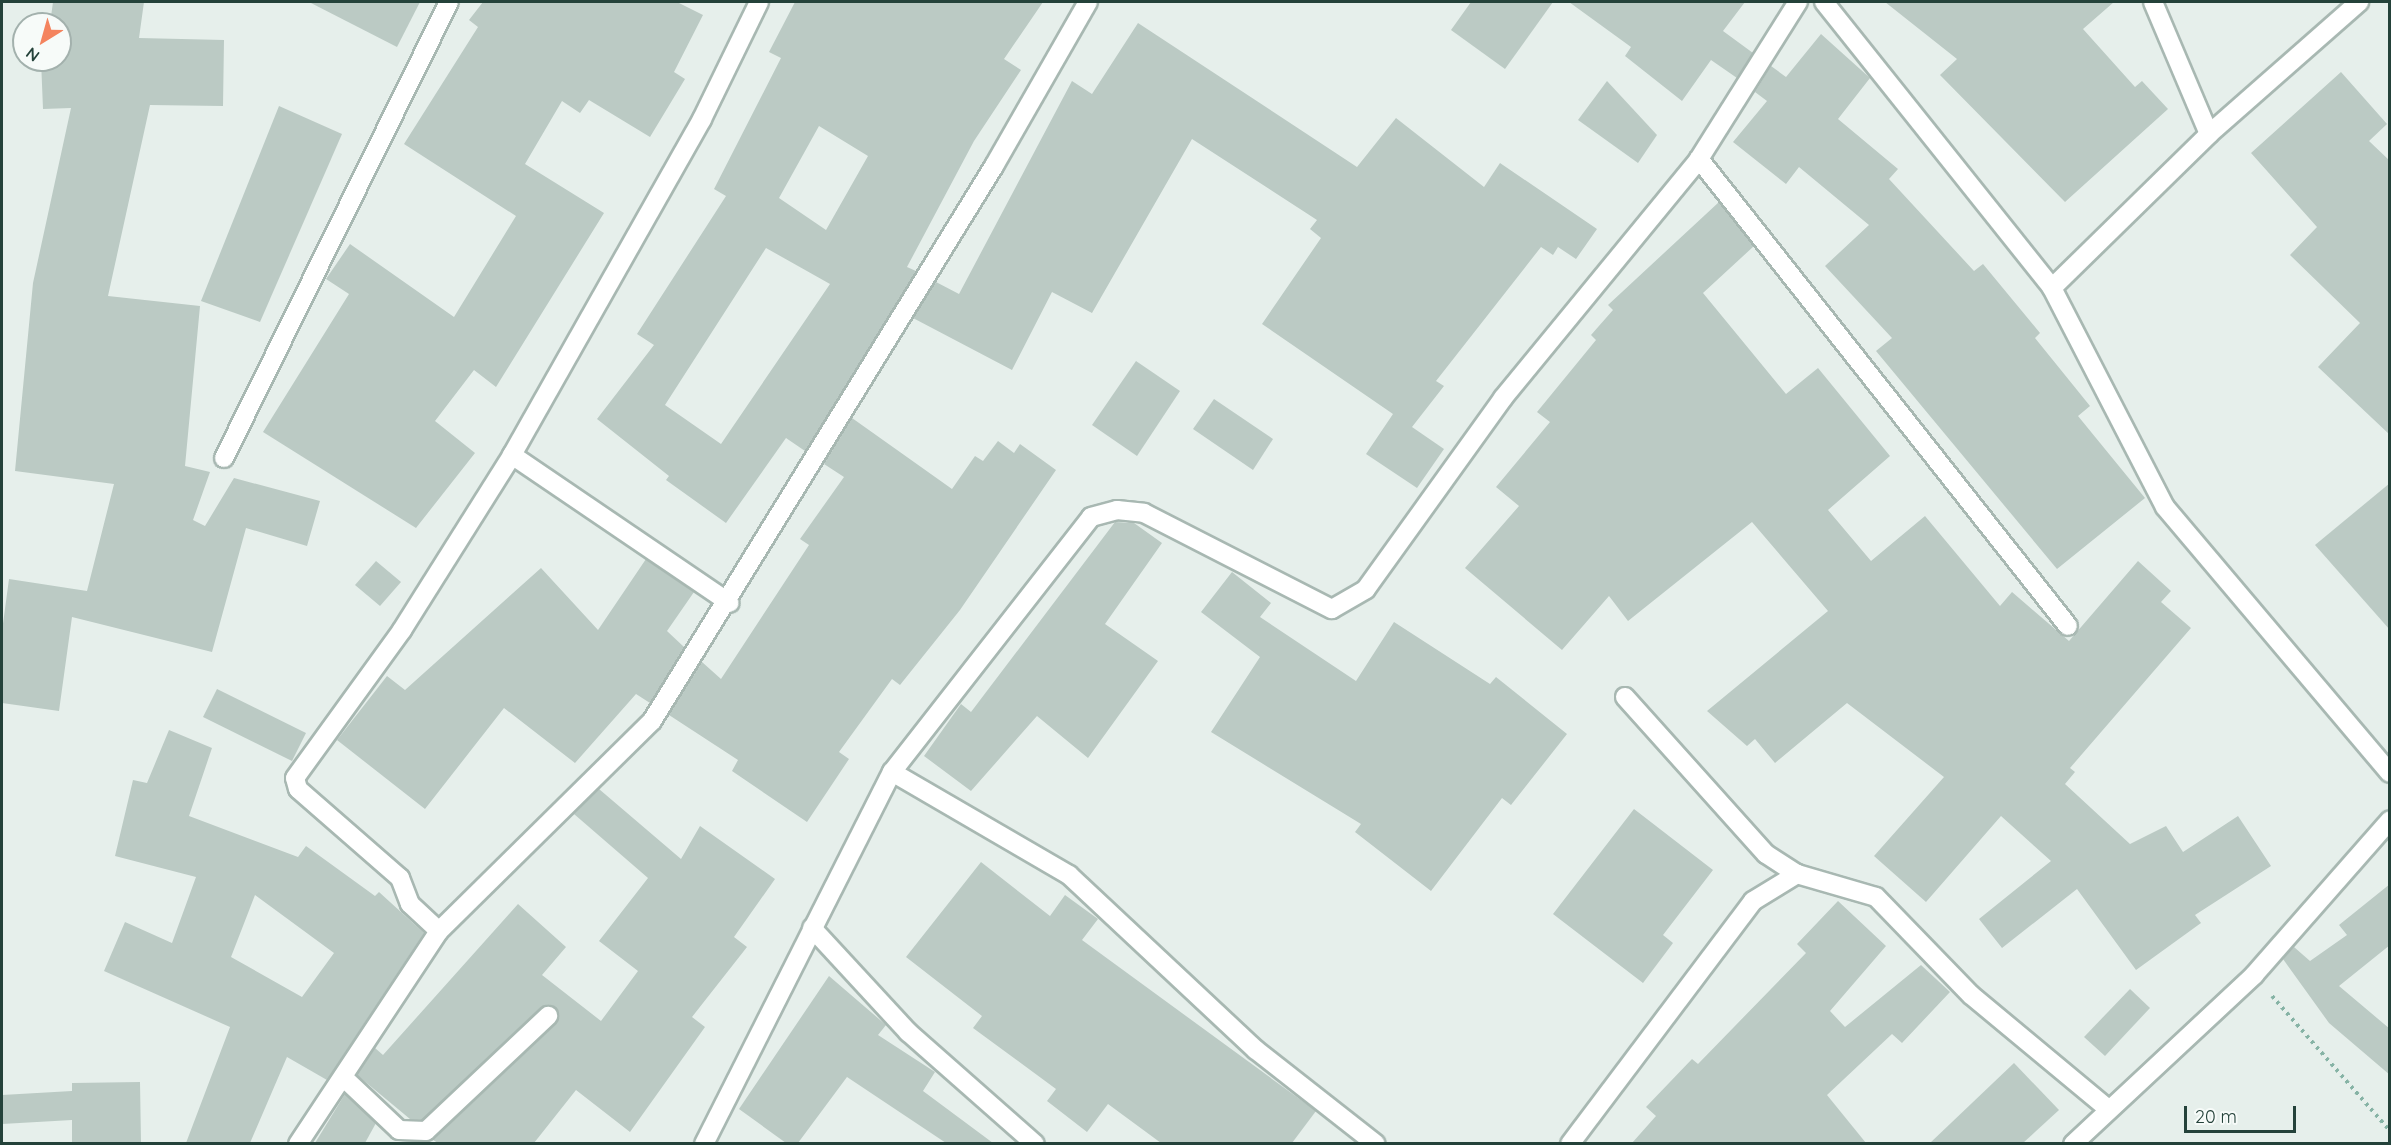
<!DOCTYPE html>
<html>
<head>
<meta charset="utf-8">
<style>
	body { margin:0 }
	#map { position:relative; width:2391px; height:1145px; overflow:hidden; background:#e6efeb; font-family:Quicksand,sans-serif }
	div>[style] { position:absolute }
	.building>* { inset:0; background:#bbcac4 }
	.path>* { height:4px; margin-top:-2px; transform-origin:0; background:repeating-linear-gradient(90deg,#86b3a5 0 3px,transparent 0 7.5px) }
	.roads { filter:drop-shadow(2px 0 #a8b8b2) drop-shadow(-2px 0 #a8b8b2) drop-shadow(0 2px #a8b8b2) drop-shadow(0 -2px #a8b8b2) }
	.minor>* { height:18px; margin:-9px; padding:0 9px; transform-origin:9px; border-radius:9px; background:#fff }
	span { translate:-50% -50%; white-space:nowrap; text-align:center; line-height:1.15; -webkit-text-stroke:6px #f7fbf9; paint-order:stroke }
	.frame { position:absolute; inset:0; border:3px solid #24423a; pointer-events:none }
	.north { position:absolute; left:12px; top:12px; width:60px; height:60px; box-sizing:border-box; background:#f7fbf9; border:2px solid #a3b1ad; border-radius:50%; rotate:217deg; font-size:16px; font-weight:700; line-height:24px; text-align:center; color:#24423a }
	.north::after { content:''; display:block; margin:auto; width:21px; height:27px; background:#f4845f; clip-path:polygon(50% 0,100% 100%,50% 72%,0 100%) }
	.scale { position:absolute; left:2184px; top:1106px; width:112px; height:27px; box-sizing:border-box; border:3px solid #24423a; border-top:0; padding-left:8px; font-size:18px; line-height:21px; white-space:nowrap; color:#24423a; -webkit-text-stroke:4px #f7fbf9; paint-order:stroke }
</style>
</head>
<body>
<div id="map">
	<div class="building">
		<i style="clip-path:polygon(53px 2px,144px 2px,139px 38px,224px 40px,223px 106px,150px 105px,108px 296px,200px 306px,185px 466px,210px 472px,193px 520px,205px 526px,234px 478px,320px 501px,307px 546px,246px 528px,212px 652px,72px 617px,59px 711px,2px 703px,2px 631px,9px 579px,87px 591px,114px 484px,15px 471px,33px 283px,71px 108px,43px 109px,41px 60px,60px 60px,60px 24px,50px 24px)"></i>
		<i style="clip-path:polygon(309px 2px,420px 2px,397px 47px)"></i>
		<i style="clip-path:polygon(483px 2px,677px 2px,703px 15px,674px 72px,685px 79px,650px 137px,589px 100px,580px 113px,562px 101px,525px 164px,604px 213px,496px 387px,474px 370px,435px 421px,475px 453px,416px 528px,263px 432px,349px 294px,326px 279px,350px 244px,454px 317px,516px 216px,404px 144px,478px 27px,469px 20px)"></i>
		<i style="clip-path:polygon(evenodd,795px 2px,1043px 2px,1004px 59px,1021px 70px,974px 141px,907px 267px,916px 271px,805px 451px,786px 438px,726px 523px,666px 480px,669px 476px,597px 419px,654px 345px,637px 334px,726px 196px,714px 189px,781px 58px,769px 52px,795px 2px,819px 126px,868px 156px,826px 230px,779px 198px,819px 126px,795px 2px,766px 248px,830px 284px,721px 444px,665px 405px,766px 248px)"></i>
		<i style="clip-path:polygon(1471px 2px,1553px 2px,1505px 69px,1451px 30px)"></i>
		<i style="clip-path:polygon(1569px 2px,1745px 2px,1723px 31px,1753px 53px,1737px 78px,1711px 60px,1682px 101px,1625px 56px,1631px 47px)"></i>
		<i style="clip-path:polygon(1885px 2px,2114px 2px,2083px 29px,2135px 87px,2142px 81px,2168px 109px,2065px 202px,1940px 75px,1957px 59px)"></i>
		<i style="clip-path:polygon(1138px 23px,1357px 167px,1396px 118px,1484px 187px,1500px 163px,1597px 229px,1576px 259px,1558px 247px,1553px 255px,1541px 247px,1436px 381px,1444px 386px,1412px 427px,1444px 449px,1417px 488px,1366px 454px,1393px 414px,1262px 324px,1321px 238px,1310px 229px,1317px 220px,1192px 139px,1092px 313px,1052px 292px,1012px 370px,913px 318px,936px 282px,959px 294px,1072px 81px,1092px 94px)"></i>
		<i style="clip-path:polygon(1821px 34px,1870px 78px,1838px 119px,1898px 169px,1889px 179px,1974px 271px,1983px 264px,2040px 333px,2035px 338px,2090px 406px,2078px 416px,2145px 498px,2057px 569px,1876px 351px,1892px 338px,1825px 266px,1869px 225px,1799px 167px,1786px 184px,1733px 142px,1767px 101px,1755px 92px,1771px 66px,1786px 77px)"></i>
		<i style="clip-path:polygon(2341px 72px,2387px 124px,2369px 141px,2390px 161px,2390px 435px,2318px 367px,2360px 323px,2290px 255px,2317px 227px,2251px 153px)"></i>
		<i style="clip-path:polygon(1607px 81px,1657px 135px,1638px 163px,1578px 120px)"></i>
		<i style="clip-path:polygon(279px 106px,342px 134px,260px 322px,201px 301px)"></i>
		<i style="clip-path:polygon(1719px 202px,1754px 246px,1703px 293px,1786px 394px,1818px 368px,1890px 456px,1828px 510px,1871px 561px,1925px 516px,2000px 606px,2012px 592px,2069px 641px,2138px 561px,2171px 591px,2161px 602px,2191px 628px,2070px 768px,2075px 772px,2065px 784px,2130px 844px,2166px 826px,2183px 852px,2238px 816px,2271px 866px,2195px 915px,2201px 923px,2136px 970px,2077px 889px,2002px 948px,1979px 919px,2051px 861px,2001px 816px,1926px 902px,1874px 856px,1944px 777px,1847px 703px,1775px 763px,1755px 739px,1747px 746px,1707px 711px,1828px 611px,1752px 522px,1628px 621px,1609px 596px,1562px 650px,1465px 568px,1519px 506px,1496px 487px,1550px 422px,1537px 412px,1596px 340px,1591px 335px,1613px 310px,1608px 305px)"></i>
		<i style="clip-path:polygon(1136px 361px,1180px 391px,1137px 456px,1092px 425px)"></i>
		<i style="clip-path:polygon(1214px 399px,1273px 439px,1253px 470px,1193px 429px)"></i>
		<i style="clip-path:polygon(852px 418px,952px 489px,975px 456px,983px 461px,998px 441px,1014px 453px,1020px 444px,1056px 470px,960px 610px,900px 685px,892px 679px,839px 752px,849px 759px,807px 822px,732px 771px,738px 760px,669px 715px,702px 662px,721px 679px,809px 545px,800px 539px,844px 477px,824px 464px)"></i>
		<i style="clip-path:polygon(2390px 483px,2390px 630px,2315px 545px)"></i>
		<i style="clip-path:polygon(1115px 522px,1134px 523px,1162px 543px,1105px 624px,1158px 661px,1088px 758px,1037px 716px,971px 791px,924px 756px,961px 704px,971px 712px)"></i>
		<i style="clip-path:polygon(646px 559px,694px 592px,667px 631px,684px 647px,650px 703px,636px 694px,575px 763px,504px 708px,425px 809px,337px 740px,387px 676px,405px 690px,541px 568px,598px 630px)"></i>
		<i style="clip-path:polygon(376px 561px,401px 582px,380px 606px,355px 585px)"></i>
		<i style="clip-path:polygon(1232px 572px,1271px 603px,1260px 617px,1356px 681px,1394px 622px,1490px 684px,1496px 677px,1567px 734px,1511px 805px,1502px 798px,1431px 891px,1355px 832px,1361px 824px,1211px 732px,1260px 657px,1201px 612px)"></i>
		<i style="clip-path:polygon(217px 689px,306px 733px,292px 761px,203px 717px)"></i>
		<i style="clip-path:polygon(evenodd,169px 730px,212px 748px,189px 816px,298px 857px,306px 846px,375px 896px,379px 892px,424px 933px,327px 1080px,287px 1057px,250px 1143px,186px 1143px,230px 1027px,104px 971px,125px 922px,172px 943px,196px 877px,115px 856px,133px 780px,147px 783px,169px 730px,255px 895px,334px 953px,302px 997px,231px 957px,255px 895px)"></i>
		<i style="clip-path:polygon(599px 789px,681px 859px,700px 826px,775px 879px,734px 937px,747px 947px,692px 1017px,705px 1027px,630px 1132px,576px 1090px,534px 1143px,438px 1143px,433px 1140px,556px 1024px,556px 1008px,540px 1008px,422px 1120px,410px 1119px,357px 1075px,375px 1048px,383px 1055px,518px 904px,566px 947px,542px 975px,601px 1021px,638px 971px,599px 941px,648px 878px,574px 814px)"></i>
		<i style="clip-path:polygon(1634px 809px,1713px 870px,1663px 935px,1673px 943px,1643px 983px,1553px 914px)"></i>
		<i style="clip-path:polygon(981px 862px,1050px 916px,1065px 895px,1098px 919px,1082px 940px,1316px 1111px,1292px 1143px,1161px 1143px,1108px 1104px,1087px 1132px,1047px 1101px,1056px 1089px,973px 1028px,982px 1016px,906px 957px)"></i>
		<i style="clip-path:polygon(2390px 884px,2390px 945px,2339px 986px,2390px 1029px,2390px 1075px,2329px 1023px,2283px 959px,2294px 947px,2310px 961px,2347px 935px,2339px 925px)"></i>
		<i style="clip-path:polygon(1838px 901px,1886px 946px,1830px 1011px,1845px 1027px,1921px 965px,1950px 992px,1902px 1043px,1892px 1034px,1827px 1095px,1866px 1143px,1632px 1143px,1656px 1116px,1646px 1107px,1692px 1059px,1698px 1064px,1806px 953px,1797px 944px)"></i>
		<i style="clip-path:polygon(829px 976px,886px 1025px,878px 1035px,935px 1072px,923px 1091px,993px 1143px,946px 1143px,847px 1077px,798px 1143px,786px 1143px,739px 1109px)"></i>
		<i style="clip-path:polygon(2130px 989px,2150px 1008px,2105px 1056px,2084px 1037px)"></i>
		<i style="clip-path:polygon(2014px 1063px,2059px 1110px,2023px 1143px,1930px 1143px)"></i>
		<i style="clip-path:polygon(140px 1082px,141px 1143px,72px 1143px,72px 1120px,2px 1124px,2px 1095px,72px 1091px,72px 1083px)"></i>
		<i style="clip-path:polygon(345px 1094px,376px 1123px,365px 1143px,315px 1143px)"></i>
	</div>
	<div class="path">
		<i style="left:2272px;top:996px;width:179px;rotate:48.8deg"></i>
	</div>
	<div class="roads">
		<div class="minor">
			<i style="left:1824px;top:2px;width:366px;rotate:51.4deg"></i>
			<i style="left:2052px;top:288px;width:246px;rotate:62.7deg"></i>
			<i style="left:2165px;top:507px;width:348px;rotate:49.8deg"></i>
			<i style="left:2153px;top:2px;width:143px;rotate:67deg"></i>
			<i style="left:1699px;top:159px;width:595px;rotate:51.69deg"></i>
			<i style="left:2052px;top:288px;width:220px;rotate:-44.4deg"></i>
			<i style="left:2209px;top:134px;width:200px;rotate:-41.3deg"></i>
			<i style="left:512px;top:455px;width:263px;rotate:34.2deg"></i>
			<i style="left:224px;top:458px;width:508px;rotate:-63.74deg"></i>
			<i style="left:1625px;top:697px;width:211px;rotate:48.1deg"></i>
			<i style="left:1766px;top:854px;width:37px;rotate:33deg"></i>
			<i style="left:892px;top:772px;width:205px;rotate:30.2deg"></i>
			<i style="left:1069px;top:875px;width:256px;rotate:43.1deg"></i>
			<i style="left:1256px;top:1050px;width:152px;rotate:38.1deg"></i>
			<i style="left:812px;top:928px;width:142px;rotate:47.3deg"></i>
			<i style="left:908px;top:1032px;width:169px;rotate:41.4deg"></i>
			<i style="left:439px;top:931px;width:40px;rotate:-137deg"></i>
			<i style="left:410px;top:904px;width:28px;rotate:-111deg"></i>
			<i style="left:400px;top:878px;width:135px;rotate:-138.9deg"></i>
			<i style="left:298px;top:789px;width:11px;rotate:-105deg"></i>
			<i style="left:295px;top:778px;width:183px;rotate:-54.1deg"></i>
			<i style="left:402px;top:630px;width:207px;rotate:-57.8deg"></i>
			<i style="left:512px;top:455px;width:386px;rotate:-60.5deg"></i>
			<i style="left:702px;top:119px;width:130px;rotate:-64deg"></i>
			<i style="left:343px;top:1077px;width:77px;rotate:43.4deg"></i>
			<i style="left:399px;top:1130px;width:27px;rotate:2deg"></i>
			<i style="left:426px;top:1131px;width:168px;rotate:-43.3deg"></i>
			<i style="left:298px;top:1144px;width:255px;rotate:-56.5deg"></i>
			<i style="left:439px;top:931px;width:299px;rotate:-44.6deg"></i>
			<i style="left:652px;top:721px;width:652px;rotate:-58.36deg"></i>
			<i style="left:994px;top:166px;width:189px;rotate:-60.2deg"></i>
			<i style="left:704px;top:1144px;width:417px;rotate:-63.2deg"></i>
			<i style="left:892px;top:772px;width:323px;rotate:-52deg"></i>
			<i style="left:1091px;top:517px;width:27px;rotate:-15deg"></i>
			<i style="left:1117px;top:510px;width:27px;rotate:6deg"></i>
			<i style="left:1144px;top:513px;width:211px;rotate:27.1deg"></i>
			<i style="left:1332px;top:609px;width:39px;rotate:-30deg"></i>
			<i style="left:1366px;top:589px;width:235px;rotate:-54.3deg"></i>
			<i style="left:1503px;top:398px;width:309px;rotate:-50.6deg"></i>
			<i style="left:1699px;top:159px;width:186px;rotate:-57.8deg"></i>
			<i style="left:1570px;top:1144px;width:304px;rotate:-53deg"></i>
			<i style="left:1753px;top:901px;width:52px;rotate:-31.5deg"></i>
			<i style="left:1797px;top:874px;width:82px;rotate:16.2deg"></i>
			<i style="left:1876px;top:897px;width:136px;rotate:45.9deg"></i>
			<i style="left:1971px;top:995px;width:177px;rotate:39.7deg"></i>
			<i style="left:2073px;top:1144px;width:248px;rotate:-43deg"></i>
			<i style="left:2254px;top:975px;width:206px;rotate:-48.7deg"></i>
		</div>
	</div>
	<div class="frame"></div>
	<div class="north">N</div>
	<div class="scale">20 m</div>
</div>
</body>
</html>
